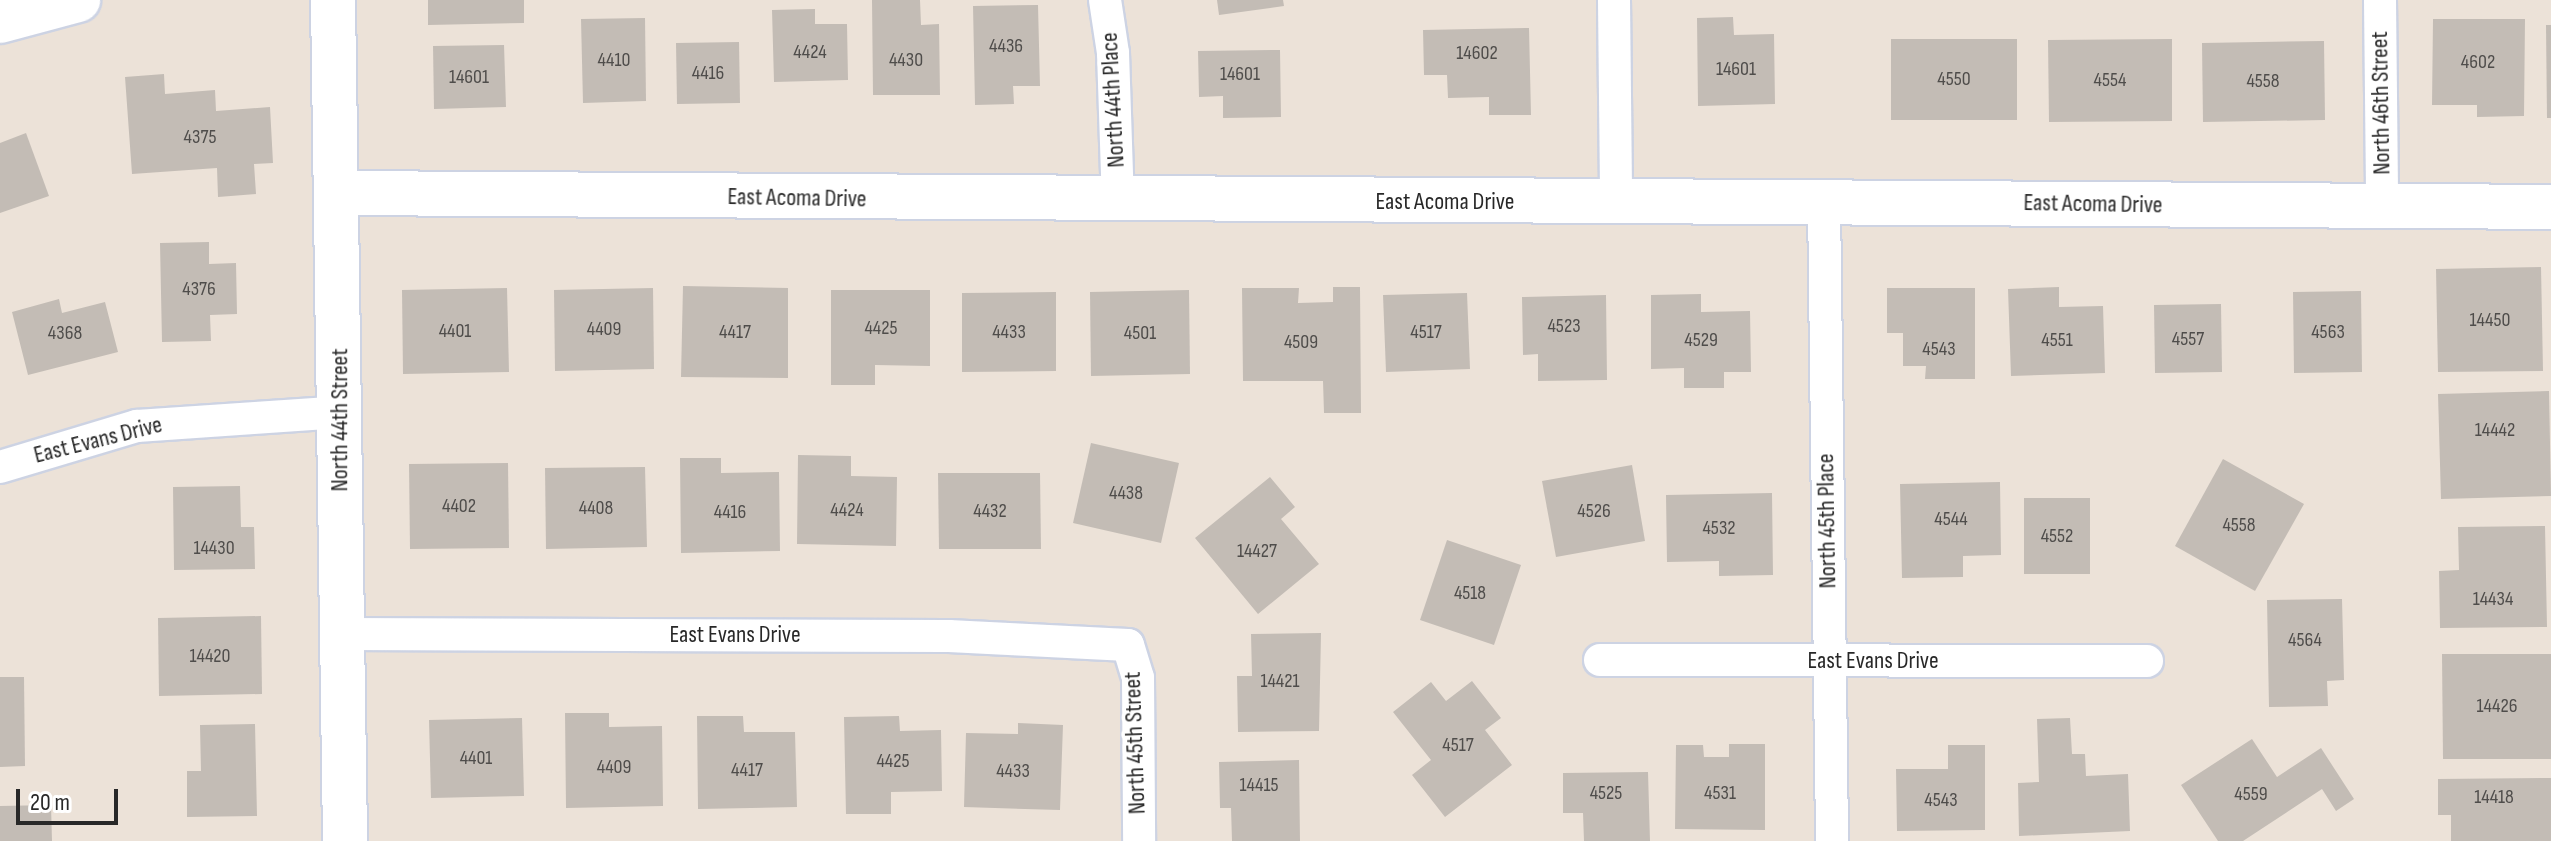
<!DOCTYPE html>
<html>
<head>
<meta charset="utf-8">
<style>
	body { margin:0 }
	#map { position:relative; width:2551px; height:841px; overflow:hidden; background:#ece2d8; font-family:"Sofia Sans Condensed",sans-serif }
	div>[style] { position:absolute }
	.building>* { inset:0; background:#c3bcb5 }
	.roads { filter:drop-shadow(2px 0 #cdd3e3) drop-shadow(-2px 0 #cdd3e3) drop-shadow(0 2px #cdd3e3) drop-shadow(0 -2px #cdd3e3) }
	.street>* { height:32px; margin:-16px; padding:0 16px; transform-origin:16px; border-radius:16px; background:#fff }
	.secondary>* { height:44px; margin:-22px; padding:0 22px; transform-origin:22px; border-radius:22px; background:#fff }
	span { translate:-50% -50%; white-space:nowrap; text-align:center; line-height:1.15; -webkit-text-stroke:7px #fff; paint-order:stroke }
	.number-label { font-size:20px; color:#4f4d4b }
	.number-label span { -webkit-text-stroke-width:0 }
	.street-label { font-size:24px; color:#282828 }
	.scale { position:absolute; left:16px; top:789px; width:102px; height:36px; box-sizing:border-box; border:4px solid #282828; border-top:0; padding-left:10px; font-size:24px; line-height:28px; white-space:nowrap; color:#282828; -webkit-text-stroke:6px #fff; paint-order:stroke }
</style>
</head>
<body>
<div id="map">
	<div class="building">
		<i style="clip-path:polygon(428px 0,524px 0,524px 23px,428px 25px)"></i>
		<i style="clip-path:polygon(872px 0,920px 0,921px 25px,939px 24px,940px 95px,873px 95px)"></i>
		<i style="clip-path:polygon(1217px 0,1283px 0,1284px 6px,1219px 15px)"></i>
		<i style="clip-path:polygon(1038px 5px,1040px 86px,1013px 86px,1014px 104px,975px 105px,973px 6px)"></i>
		<i style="clip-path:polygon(815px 9px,815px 24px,847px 24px,848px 80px,774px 82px,772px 10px)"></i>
		<i style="clip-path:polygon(1733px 17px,1734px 35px,1774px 34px,1775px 104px,1698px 106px,1697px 18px)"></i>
		<i style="clip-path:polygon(645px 18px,646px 101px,583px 103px,581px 19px)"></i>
		<i style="clip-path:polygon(2433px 19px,2525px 19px,2524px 116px,2477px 117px,2477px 105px,2432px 105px)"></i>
		<i style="clip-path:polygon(2546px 25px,2551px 25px,2551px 118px,2547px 118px)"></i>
		<i style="clip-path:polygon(1529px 28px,1531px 115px,1489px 115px,1489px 97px,1448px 98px,1447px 75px,1424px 75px,1423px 30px)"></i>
		<i style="clip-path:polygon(1891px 39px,2017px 39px,2017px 120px,1891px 120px)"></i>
		<i style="clip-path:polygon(2172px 39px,2172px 121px,2049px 122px,2048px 40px)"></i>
		<i style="clip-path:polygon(2324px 41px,2325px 120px,2203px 122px,2202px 43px)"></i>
		<i style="clip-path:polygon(739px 42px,740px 103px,677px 104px,676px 43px)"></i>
		<i style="clip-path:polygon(504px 45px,506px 107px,434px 109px,433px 46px)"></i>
		<i style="clip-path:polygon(1280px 50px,1281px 117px,1223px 118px,1223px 96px,1199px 97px,1198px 51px)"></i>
		<i style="clip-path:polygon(164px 74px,165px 94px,215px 90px,216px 111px,270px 107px,273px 163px,254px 164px,256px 194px,218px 197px,217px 168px,132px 174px,125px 77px)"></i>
		<i style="clip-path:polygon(26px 133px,49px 196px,0 213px,0 143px)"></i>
		<i style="clip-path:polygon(209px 242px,209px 264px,236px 263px,237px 314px,210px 315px,211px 341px,162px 342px,160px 243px)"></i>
		<i style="clip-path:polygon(2541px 267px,2543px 371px,2438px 372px,2436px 269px)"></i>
		<i style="clip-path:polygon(683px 286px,788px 288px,788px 378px,681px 377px)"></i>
		<i style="clip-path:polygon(1333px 287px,1360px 287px,1361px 413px,1324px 413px,1323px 381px,1243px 381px,1242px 288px,1299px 288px,1298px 303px,1333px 302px)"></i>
		<i style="clip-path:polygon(2059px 287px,2059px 307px,2103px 306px,2105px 373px,2011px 376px,2008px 289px)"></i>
		<i style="clip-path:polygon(507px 288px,509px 372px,403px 374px,402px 290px)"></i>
		<i style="clip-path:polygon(653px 288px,654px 369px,555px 371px,554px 290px)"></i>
		<i style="clip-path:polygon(1887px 288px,1975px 288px,1975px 379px,1925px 379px,1926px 366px,1903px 366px,1903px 333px,1887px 333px)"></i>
		<i style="clip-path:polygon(831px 290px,930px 290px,930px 366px,875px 365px,875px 385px,831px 385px)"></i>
		<i style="clip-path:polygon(1189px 290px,1190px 374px,1091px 376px,1090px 292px)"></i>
		<i style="clip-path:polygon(2361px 291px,2362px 372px,2294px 373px,2293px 292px)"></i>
		<i style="clip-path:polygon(1056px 292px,1056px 371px,962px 372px,962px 293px)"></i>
		<i style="clip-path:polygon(1467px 293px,1470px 369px,1386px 372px,1383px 295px)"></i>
		<i style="clip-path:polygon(1701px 294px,1701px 312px,1750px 311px,1751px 372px,1724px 372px,1724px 388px,1684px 388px,1684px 368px,1651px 369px,1651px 295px)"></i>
		<i style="clip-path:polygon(1606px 295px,1607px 380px,1538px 381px,1538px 354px,1523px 355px,1522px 297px)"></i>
		<i style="clip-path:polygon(59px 299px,62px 313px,105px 302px,118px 352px,28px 375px,12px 312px)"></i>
		<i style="clip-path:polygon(2221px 304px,2222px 372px,2155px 373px,2154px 305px)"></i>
		<i style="clip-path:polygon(2549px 391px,2551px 496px,2441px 499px,2438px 394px)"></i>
		<i style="clip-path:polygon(1091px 443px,1179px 463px,1161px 543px,1073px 523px)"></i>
		<i style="clip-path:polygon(798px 455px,851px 456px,851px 476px,897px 477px,896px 546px,797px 544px)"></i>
		<i style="clip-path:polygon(680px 458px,721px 458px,721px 473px,779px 472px,780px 551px,681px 553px)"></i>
		<i style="clip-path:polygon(2223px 459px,2304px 504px,2255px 591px,2175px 546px)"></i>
		<i style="clip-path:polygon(508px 463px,509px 548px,410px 549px,409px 464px)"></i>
		<i style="clip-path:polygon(1632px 465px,1645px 541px,1556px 557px,1542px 481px)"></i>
		<i style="clip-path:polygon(645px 467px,647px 547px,546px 549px,545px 468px)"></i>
		<i style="clip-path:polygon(938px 473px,1040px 473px,1041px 549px,939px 549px)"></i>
		<i style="clip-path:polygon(1270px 477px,1295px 507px,1281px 519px,1319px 564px,1258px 614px,1195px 538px)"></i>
		<i style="clip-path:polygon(2000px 482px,2001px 555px,1963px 556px,1963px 577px,1902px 578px,1900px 484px)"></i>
		<i style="clip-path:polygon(240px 486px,241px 527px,254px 527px,255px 569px,174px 570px,173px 487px)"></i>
		<i style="clip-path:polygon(1772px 493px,1773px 575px,1719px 576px,1719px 561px,1667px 562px,1666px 495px)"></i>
		<i style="clip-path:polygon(2024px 498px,2090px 498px,2090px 574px,2024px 574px)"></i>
		<i style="clip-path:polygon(2545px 526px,2547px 627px,2440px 628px,2439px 571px,2459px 570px,2458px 527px)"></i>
		<i style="clip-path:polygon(1447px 540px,1521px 565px,1494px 645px,1420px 620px)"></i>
		<i style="clip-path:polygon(2342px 599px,2344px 680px,2327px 681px,2328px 706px,2269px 707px,2267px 600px)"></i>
		<i style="clip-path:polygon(261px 616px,262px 694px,159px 696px,158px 618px)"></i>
		<i style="clip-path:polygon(1321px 633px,1319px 731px,1238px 732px,1237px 676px,1252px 676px,1251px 634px)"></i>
		<i style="clip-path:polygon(2442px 654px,2551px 654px,2551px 759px,2443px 759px)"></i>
		<i style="clip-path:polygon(0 677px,24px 677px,25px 766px,0 767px)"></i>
		<i style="clip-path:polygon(1472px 681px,1501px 718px,1485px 730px,1512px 765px,1445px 817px,1412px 775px,1431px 760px,1393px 712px,1431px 682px,1446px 701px)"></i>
		<i style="clip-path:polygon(565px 713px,609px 713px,609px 727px,662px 726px,663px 806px,566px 808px)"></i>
		<i style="clip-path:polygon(697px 716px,743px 716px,744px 732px,795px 732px,797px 807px,698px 809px)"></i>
		<i style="clip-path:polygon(899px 716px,900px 731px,941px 730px,942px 791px,891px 792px,891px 814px,846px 814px,844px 717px)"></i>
		<i style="clip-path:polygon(522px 718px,524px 796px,431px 798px,429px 720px)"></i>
		<i style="clip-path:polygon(2070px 718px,2072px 754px,2085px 754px,2086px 776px,2128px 774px,2130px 831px,2019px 836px,2018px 783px,2039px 782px,2037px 719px)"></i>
		<i style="clip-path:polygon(1018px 723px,1063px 725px,1060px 810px,964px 807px,966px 733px,1018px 734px)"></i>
		<i style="clip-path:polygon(255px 724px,257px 816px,187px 817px,187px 771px,201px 771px,200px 725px)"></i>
		<i style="clip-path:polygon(2252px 739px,2277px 777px,2321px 748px,2354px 799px,2336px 811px,2322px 789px,2243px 841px,2218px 841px,2181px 785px)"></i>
		<i style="clip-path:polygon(1729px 744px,1765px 744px,1765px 830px,1675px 829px,1676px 745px,1703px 745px,1704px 757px,1729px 757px)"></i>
		<i style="clip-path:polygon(1948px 745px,1985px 745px,1985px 830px,1897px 831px,1896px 769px,1948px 769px)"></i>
		<i style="clip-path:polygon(1299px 760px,1300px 841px,1232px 841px,1231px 808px,1220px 808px,1219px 762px)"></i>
		<i style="clip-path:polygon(1648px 772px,1650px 841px,1584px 841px,1583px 813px,1563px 813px,1563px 773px)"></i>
		<i style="clip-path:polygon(2551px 778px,2551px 841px,2451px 841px,2451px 815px,2438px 815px,2438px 779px)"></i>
		<i style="clip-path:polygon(51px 805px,52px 841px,0 841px,0 806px)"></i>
	</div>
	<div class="roads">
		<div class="street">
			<i style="left:1105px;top:0;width:54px;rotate:81.4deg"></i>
			<i style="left:1113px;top:53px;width:148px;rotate:88.1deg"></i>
			<i style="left:1614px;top:0;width:203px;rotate:89.4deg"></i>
			<i style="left:2380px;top:0;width:207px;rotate:89.4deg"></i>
			<i style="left:1824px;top:201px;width:640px;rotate:89.28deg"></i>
			<i style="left:0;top:467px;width:143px;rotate:-16.7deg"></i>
			<i style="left:137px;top:426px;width:204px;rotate:-3.9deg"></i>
			<i style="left:341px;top:634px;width:608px;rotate:0.19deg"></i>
			<i style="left:949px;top:636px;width:179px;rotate:2.9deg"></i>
			<i style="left:1128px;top:645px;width:34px;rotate:73deg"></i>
			<i style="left:1138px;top:678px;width:163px;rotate:89.6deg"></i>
			<i style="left:1600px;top:660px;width:547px;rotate:0.1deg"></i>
		</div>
		<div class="secondary">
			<i style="left:333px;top:0;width:841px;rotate:89.18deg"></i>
			<i style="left:0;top:21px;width:81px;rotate:-15.1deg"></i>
			<i style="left:338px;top:193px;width:2213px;rotate:0.36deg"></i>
		</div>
	</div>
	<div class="number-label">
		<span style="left:1006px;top:46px">4436</span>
		<span style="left:810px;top:52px">4424</span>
		<span style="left:1477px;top:53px">14602</span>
		<span style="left:614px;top:60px">4410</span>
		<span style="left:906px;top:60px">4430</span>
		<span style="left:2478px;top:62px">4602</span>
		<span style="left:1736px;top:69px">14601</span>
		<span style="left:708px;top:73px">4416</span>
		<span style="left:1240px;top:74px">14601</span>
		<span style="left:469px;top:77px">14601</span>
		<span style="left:1954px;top:79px">4550</span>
		<span style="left:2110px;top:80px">4554</span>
		<span style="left:2263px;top:81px">4558</span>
		<span style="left:200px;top:137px">4375</span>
		<span style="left:199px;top:289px">4376</span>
		<span style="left:2490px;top:320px">14450</span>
		<span style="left:1564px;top:326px">4523</span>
		<span style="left:881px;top:328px">4425</span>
		<span style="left:604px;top:329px">4409</span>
		<span style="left:455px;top:331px">4401</span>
		<span style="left:735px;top:332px">4417</span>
		<span style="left:1009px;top:332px">4433</span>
		<span style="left:1426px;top:332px">4517</span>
		<span style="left:2328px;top:332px">4563</span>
		<span style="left:65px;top:333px">4368</span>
		<span style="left:1140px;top:333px">4501</span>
		<span style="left:2188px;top:339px">4557</span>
		<span style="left:1701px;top:340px">4529</span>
		<span style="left:2057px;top:340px">4551</span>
		<span style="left:1301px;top:342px">4509</span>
		<span style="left:1939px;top:349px">4543</span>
		<span style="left:2495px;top:430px">14442</span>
		<span style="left:1126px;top:493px">4438</span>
		<span style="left:459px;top:506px">4402</span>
		<span style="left:596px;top:508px">4408</span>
		<span style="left:847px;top:510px">4424</span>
		<span style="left:990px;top:511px">4432</span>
		<span style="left:1594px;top:511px">4526</span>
		<span style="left:730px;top:512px">4416</span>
		<span style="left:1951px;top:519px">4544</span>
		<span style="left:2239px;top:525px">4558</span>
		<span style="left:1719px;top:528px">4532</span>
		<span style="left:2057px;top:536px">4552</span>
		<span style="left:214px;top:548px">14430</span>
		<span style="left:1257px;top:551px">14427</span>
		<span style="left:1470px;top:593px">4518</span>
		<span style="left:2493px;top:599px">14434</span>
		<span style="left:2305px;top:640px">4564</span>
		<span style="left:210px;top:656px">14420</span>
		<span style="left:1280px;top:681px">14421</span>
		<span style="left:2497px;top:706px">14426</span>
		<span style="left:1458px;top:745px">4517</span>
		<span style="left:476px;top:758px">4401</span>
		<span style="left:893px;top:761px">4425</span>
		<span style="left:614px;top:767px">4409</span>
		<span style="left:747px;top:770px">4417</span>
		<span style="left:1013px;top:771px">4433</span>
		<span style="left:1259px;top:785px">14415</span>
		<span style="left:1606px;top:793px">4525</span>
		<span style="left:1720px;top:793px">4531</span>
		<span style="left:2251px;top:794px">4559</span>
		<span style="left:2494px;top:797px">14418</span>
		<span style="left:1941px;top:800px">4543</span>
	</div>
	<div class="street-label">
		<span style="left:1113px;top:100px;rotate:-93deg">North 44th Place</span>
		<span style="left:2381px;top:103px;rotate:-91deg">North 46th Street</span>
		<span style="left:797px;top:198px;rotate:1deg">East Acoma Drive</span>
		<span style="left:1445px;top:202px">East Acoma Drive</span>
		<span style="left:2093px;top:204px;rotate:1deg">East Acoma Drive</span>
		<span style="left:340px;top:420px;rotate:-90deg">North 44th Street</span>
		<span style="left:98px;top:440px;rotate:-14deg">East Evans Drive</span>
		<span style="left:1827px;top:521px;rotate:-91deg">North 45th Place</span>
		<span style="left:735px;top:635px">East Evans Drive</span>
		<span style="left:1873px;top:661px">East Evans Drive</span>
		<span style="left:1135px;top:743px;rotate:-92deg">North 45th Street</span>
	</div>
	<div class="scale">20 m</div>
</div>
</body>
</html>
